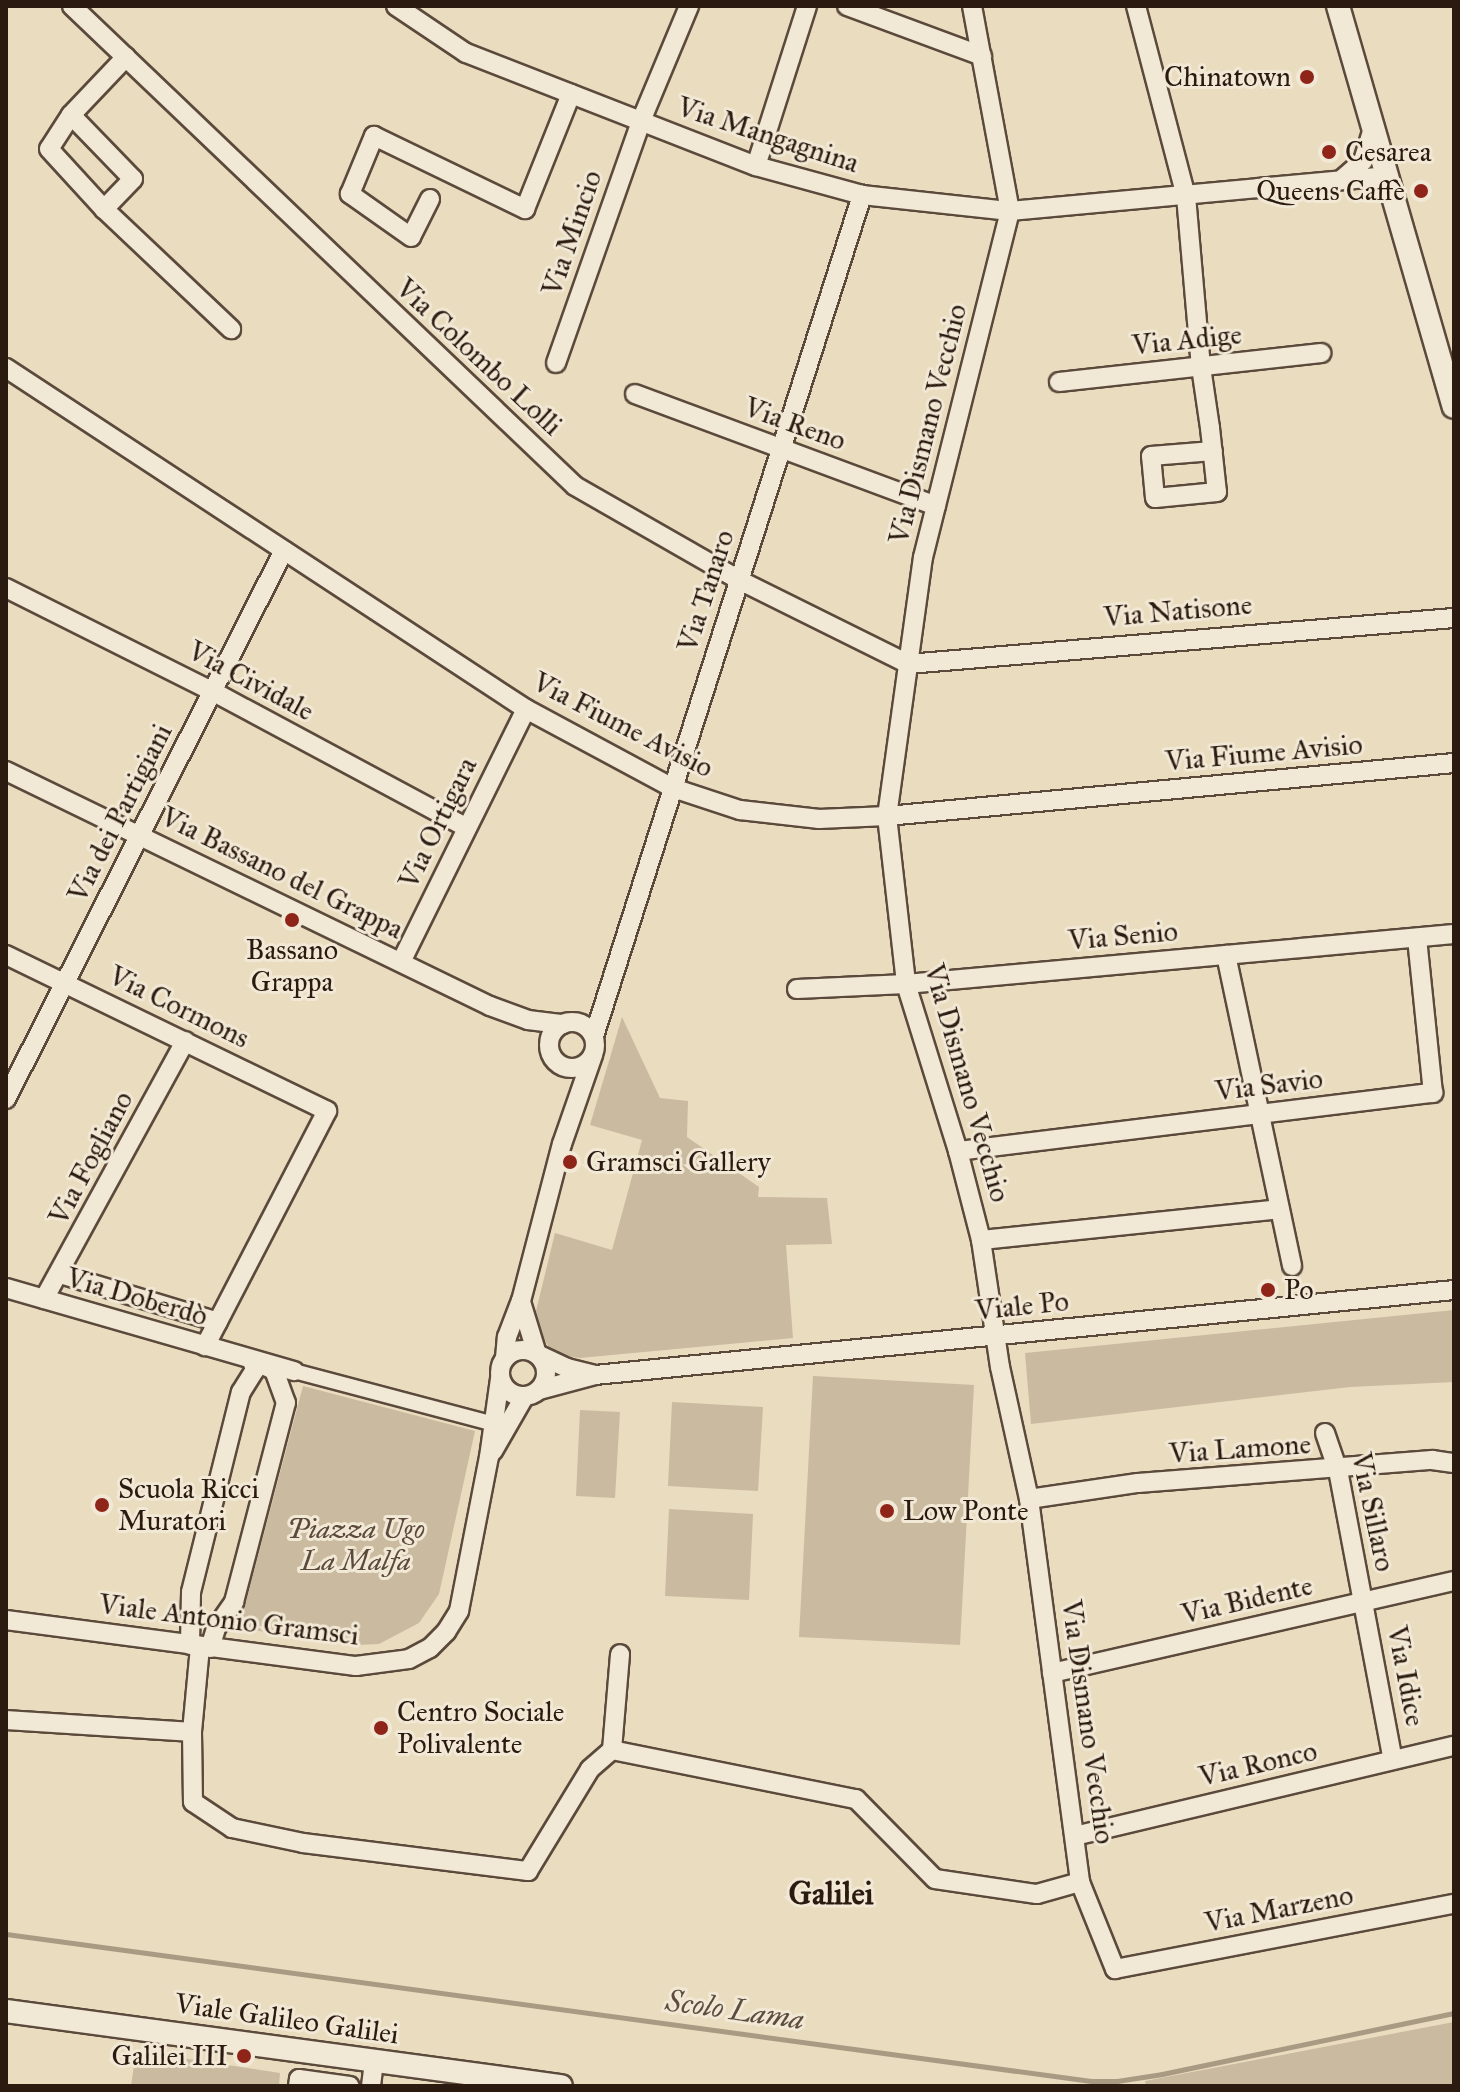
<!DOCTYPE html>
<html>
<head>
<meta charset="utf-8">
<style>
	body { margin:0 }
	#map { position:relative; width:1460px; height:2092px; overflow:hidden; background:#eadcbe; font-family:"IM FELL Great Primer",serif }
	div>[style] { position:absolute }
	.green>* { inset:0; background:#cabba0 }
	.stream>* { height:5px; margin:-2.5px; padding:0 2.5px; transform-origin:2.5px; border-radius:2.5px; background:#a99a83 }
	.roads { filter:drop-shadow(2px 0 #5b4a3c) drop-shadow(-2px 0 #5b4a3c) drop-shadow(0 2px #5b4a3c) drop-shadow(0 -2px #5b4a3c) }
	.pedestrian>* { height:14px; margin:-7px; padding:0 7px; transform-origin:7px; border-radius:7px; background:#f1e8d5 }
	.minor>* { height:18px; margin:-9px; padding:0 9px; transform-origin:9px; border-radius:9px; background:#f1e8d5 }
	.minor>.ring { margin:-9px; padding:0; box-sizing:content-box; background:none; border:18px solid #f1e8d5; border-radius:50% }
	.tertiary>* { height:22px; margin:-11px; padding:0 11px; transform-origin:11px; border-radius:11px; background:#f1e8d5 }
	.dots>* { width:22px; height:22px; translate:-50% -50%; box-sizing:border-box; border:4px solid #f1e8d5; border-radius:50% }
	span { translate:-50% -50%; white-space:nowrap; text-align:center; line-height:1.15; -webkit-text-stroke:6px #f1e8d5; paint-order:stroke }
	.poi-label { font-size:28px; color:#2b1a10 }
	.right { translate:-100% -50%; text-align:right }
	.left { translate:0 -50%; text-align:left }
	.street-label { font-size:28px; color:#2b1a10 }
	.park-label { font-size:28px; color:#5b4a3b; font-style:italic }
	.water-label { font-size:30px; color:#5d4d3e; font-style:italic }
	.quarter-label { font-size:32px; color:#2b1a10; font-weight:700 }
	.frame { position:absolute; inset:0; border:8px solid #2b1a10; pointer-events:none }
</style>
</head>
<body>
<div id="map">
	<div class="green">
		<i style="clip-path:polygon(622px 1017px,660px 1098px,688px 1101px,687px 1137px,759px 1187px,758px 1197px,827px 1198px,832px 1244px,786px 1245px,793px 1338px,580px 1358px,560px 1355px,549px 1348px,542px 1335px,536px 1311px,555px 1233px,612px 1250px,642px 1140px,590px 1125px)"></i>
		<i style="clip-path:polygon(1454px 1310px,1454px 1382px,1350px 1387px,1031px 1424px,1025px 1353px)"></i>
		<i style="clip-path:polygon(813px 1376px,974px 1385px,960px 1645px,799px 1637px)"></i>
		<i style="clip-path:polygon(303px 1386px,475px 1431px,439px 1594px,419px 1623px,379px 1644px,356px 1645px,239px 1628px)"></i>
		<i style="clip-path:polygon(672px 1402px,763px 1407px,758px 1491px,668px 1486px)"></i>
		<i style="clip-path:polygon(580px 1410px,620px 1412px,615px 1498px,576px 1496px)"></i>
		<i style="clip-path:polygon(669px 1509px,753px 1514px,749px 1600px,665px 1596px)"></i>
		<i style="clip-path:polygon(1454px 2022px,1454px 2086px,1146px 2086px,1145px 2081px)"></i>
		<i style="clip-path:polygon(136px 2051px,280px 2073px,279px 2086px,131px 2086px)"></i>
	</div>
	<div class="stream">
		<i style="left:6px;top:1934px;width:1095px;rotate:7.72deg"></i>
		<i style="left:1091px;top:2081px;width:26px"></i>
		<i style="left:1117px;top:2081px;width:46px;rotate:-8.8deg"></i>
		<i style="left:1162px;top:2074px;width:298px;rotate:-11.8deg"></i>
	</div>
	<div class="roads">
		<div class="pedestrian">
			<i style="left:294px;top:1371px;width:207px;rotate:14.8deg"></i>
		</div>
		<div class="minor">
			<i style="left:72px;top:6px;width:695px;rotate:43.66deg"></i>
			<i style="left:575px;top:486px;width:189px;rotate:29.8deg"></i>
			<i style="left:739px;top:580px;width:189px;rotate:26.4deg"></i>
			<i style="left:908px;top:664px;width:548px;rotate:-4.82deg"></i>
			<i style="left:396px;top:6px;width:84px;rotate:33.9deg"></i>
			<i style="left:466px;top:53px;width:311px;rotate:21.3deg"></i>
			<i style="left:756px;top:166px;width:110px;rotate:15.3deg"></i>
			<i style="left:862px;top:195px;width:149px;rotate:6.2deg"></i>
			<i style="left:1010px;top:211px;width:377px;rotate:-5.3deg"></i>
			<i style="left:847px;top:6px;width:144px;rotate:20.3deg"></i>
			<i style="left:972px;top:6px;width:208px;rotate:79.5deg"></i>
			<i style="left:1010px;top:211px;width:357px;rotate:104.1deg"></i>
			<i style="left:923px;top:557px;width:261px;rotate:97.9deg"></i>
			<i style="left:887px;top:816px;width:169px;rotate:83.5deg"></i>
			<i style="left:906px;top:984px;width:175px;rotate:72.7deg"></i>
			<i style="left:958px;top:1151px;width:92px;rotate:75.5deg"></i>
			<i style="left:981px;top:1240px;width:128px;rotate:81.5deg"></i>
			<i style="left:1000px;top:1367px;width:135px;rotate:77.6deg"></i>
			<i style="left:1029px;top:1499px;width:386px;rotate:82.4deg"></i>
			<i style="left:1080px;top:1882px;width:94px;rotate:68.1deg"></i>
			<i style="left:1115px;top:1969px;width:345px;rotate:-10.9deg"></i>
			<i style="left:1136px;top:6px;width:196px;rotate:75.3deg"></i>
			<i style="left:1186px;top:196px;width:172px;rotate:85deg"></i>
			<i style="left:1201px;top:367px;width:62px;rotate:81.6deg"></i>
			<i style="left:1210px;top:428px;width:64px;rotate:83.8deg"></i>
			<i style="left:1217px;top:492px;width:62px;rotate:174.5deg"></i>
			<i style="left:1155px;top:498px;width:42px;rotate:-95.4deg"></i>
			<i style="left:1151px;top:456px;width:62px;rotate:-4.6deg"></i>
			<i style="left:126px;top:57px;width:80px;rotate:133.5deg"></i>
			<i style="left:71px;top:115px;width:40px;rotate:122.9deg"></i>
			<i style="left:49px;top:149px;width:81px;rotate:47.5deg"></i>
			<i style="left:104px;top:209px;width:175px;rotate:43.4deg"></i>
			<i style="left:71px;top:115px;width:89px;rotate:45.9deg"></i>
			<i style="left:133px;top:179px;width:42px;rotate:134deg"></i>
			<i style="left:756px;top:166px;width:168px;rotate:-72.3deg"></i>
			<i style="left:1341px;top:180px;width:29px;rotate:-41deg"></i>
			<i style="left:1363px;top:161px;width:31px;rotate:-73deg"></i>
			<i style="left:430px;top:199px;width:42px;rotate:116.6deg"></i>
			<i style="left:411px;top:237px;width:75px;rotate:-144.8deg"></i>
			<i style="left:350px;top:194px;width:63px;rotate:-67.5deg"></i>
			<i style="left:374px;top:136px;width:168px;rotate:25.8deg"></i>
			<i style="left:525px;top:209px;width:124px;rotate:-68.2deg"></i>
			<i style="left:556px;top:363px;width:256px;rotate:-70.6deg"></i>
			<i style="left:641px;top:121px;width:125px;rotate:-67.3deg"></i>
			<i style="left:6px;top:368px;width:622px;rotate:33.26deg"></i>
			<i style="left:526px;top:709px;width:167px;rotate:28.3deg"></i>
			<i style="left:673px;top:788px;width:71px;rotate:18.2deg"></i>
			<i style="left:740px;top:810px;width:80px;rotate:6.5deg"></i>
			<i style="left:819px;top:819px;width:68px;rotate:-2.5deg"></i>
			<i style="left:887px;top:816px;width:569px;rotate:-5.34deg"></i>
			<i style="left:1059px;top:382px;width:264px;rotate:-6.3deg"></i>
			<i style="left:635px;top:394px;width:321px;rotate:20.4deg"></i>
			<i style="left:6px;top:588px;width:230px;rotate:26.6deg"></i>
			<i style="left:212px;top:691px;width:289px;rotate:28.2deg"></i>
			<i style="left:6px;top:771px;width:538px;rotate:25.9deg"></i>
			<i style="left:490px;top:1006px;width:40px;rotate:20.2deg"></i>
			<i style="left:528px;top:1020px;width:35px;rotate:7deg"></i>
			<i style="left:6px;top:955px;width:357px;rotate:25.9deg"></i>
			<i style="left:327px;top:1111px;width:265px;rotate:117.4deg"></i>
			<i style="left:1226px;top:955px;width:318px;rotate:78deg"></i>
			<i style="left:401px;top:962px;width:282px;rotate:-63.7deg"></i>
			<i style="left:797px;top:989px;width:109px;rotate:-2.6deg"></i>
			<i style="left:906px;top:984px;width:550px;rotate:-5.21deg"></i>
			<i class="ring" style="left:549px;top:1022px;width:28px;height:28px"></i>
			<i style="left:594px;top:1036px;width:883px;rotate:-72.32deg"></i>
			<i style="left:6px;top:1099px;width:615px;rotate:-63.14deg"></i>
			<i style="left:958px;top:1151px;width:479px;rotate:-7deg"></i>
			<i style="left:1433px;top:1093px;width:156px;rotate:-95.9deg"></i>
			<i style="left:981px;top:1240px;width:300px;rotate:-5.9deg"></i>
			<i style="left:60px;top:1274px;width:165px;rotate:16.9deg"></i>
			<i style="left:6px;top:1288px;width:300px;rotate:16.1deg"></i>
			<i style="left:44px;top:1299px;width:294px;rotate:-61.3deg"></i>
			<i style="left:521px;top:1302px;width:54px;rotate:72.9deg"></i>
			<i style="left:537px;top:1354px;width:33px;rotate:25deg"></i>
			<i style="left:567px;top:1368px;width:29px;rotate:14deg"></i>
			<i class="ring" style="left:500px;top:1350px;width:28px;height:28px"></i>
			<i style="left:505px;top:1358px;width:21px;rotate:-85deg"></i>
			<i style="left:507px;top:1337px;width:39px;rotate:-69deg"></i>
			<i style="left:521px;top:1301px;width:162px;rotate:-75.4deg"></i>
			<i style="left:562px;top:1144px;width:94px;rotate:-70.8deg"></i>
			<i style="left:539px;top:1390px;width:58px;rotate:-15deg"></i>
			<i style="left:595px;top:1375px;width:863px;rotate:-5.65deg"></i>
			<i style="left:1325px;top:1433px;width:39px;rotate:71deg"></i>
			<i style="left:1338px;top:1470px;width:295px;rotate:79.3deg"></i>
			<i style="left:493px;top:1451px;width:62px;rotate:-60.1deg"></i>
			<i style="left:1029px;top:1499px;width:110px;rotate:-8.4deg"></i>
			<i style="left:1138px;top:1483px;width:295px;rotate:-4.5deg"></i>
			<i style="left:1432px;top:1460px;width:22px;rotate:8deg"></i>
			<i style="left:6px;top:1620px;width:353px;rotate:7.5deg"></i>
			<i style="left:356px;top:1666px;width:53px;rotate:-7.5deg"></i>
			<i style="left:409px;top:1659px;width:24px;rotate:-28deg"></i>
			<i style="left:430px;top:1648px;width:23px;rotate:-45deg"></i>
			<i style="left:446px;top:1632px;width:25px;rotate:-58deg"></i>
			<i style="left:459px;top:1611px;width:157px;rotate:-79deg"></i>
			<i style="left:489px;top:1457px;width:79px;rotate:-82deg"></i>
			<i style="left:190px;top:1645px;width:53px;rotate:-88.9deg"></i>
			<i style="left:191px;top:1592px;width:206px;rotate:-76deg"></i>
			<i style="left:241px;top:1392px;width:26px;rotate:-58deg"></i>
			<i style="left:255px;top:1370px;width:10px;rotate:-107deg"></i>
			<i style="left:200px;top:1647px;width:85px;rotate:95.4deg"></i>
			<i style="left:192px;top:1732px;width:70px;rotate:89.2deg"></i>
			<i style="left:193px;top:1802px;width:47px;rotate:33.7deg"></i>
			<i style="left:232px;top:1828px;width:73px;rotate:11.9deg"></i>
			<i style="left:303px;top:1843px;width:227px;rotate:7.1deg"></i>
			<i style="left:528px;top:1871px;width:119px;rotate:-58.7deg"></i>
			<i style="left:590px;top:1769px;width:29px;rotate:-41deg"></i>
			<i style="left:612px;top:1750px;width:96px;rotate:-85.2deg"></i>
			<i style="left:210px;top:1648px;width:21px;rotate:-73deg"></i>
			<i style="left:216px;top:1628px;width:32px;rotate:-55deg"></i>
			<i style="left:234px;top:1602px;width:206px;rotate:-75.4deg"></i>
			<i style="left:286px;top:1403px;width:35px;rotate:-110deg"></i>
			<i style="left:274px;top:1370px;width:24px;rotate:-156deg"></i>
			<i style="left:1052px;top:1673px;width:412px;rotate:-12.9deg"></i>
			<i style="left:6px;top:1720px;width:186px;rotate:3.7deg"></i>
			<i style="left:612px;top:1750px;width:249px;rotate:11.4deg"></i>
			<i style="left:856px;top:1799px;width:112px;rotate:45.4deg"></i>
			<i style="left:935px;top:1879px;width:103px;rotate:8.4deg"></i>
			<i style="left:1037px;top:1894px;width:45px;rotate:-15.6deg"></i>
			<i style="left:1075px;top:1836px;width:390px;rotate:-13.4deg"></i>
			<i style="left:298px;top:2086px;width:7px;rotate:-82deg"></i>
			<i style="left:299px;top:2079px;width:51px;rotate:7.8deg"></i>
			<i style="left:371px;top:2086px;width:26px;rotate:-83deg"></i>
		</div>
		<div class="tertiary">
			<i style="left:1338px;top:6px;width:417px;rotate:73.9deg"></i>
			<i style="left:6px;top:2011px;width:560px;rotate:7.7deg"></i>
		</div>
	</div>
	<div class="dots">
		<i style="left:1307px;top:77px;background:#8f2418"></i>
		<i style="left:1329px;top:152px;background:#8f2418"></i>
		<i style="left:1421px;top:191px;background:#8f2418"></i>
		<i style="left:292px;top:920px;background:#8f2418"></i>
		<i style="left:570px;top:1162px;background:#8f2418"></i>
		<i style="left:1268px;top:1290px;background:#8f2418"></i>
		<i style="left:102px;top:1505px;background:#8f2418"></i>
		<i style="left:887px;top:1511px;background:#8f2418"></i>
		<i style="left:381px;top:1728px;background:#8f2418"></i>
		<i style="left:244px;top:2056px;background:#8f2418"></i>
	</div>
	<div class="poi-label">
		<span class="right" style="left:1291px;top:77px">Chinatown</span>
		<span class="left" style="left:1345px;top:152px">Cesarea</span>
		<span class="right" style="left:1405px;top:191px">Queens Caffè</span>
		<span style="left:292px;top:966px">Bassano<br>Grappa</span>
		<span class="left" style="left:586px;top:1162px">Gramsci Gallery</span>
		<span class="left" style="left:1284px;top:1290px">Po</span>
		<span class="left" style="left:118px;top:1505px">Scuola Ricci<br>Muratori</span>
		<span class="left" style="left:903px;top:1511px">Low Ponte</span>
		<span class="left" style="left:397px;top:1728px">Centro Sociale<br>Polivalente</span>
		<span class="right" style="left:228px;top:2056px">Galilei III</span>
	</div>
	<div class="street-label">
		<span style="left:768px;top:135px;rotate:18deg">Via Mangagnina</span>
		<span style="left:572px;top:233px;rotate:-71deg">Via Mincio</span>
		<span style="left:1187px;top:340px;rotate:-6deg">Via Adige</span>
		<span style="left:479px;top:357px;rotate:43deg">Via Colombo Lolli</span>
		<span style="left:795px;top:424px;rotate:20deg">Via Reno</span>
		<span style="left:928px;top:424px;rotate:-76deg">Via Dismano Vecchio</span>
		<span style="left:706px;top:591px;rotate:-72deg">Via Tanaro</span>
		<span style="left:1178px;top:611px;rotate:-5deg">Via Natisone</span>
		<span style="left:251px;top:681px;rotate:28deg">Via Cividale</span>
		<span style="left:623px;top:725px;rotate:27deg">Via Fiume Avisio</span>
		<span style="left:1264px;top:753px;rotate:-5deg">Via Fiume Avisio</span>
		<span style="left:120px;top:813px;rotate:-63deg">Via dei Partigiani</span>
		<span style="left:438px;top:823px;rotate:-64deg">Via Ortigara</span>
		<span style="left:282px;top:873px;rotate:26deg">Via Bassano del Grappa</span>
		<span style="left:1123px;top:936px;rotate:-5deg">Via Senio</span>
		<span style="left:179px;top:1007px;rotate:26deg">Via Cormons</span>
		<span style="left:967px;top:1083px;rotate:74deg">Via Dismano Vecchio</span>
		<span style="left:1269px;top:1085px;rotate:-7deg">Via Savio</span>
		<span style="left:91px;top:1158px;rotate:-62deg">Via Fogliano</span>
		<span style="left:137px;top:1297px;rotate:16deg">Via Doberdò</span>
		<span style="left:1022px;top:1306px;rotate:-6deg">Viale Po</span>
		<span style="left:1240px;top:1449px;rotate:-4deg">Via Lamone</span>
		<span style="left:1373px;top:1512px;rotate:78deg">Via Sillaro</span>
		<span style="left:1247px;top:1600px;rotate:-13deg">Via Bidente</span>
		<span style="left:229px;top:1620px;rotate:7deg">Viale Antonio Gramsci</span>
		<span style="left:1406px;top:1676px;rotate:79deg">Via Idice</span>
		<span style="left:1088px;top:1722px;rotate:82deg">Via Dismano Vecchio</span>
		<span style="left:1258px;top:1764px;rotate:-13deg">Via Ronco</span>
		<span style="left:1279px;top:1909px;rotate:-11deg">Via Marzeno</span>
		<span style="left:287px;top:2019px;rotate:8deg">Viale Galileo Galilei</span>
	</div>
	<div class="park-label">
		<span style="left:356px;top:1545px">Piazza Ugo<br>La Malfa</span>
	</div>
	<div class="water-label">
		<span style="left:735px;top:2010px;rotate:8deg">Scolo Lama</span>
	</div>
	<div class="quarter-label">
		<span style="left:831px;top:1894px">Galilei</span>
	</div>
	<div class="frame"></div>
</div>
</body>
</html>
